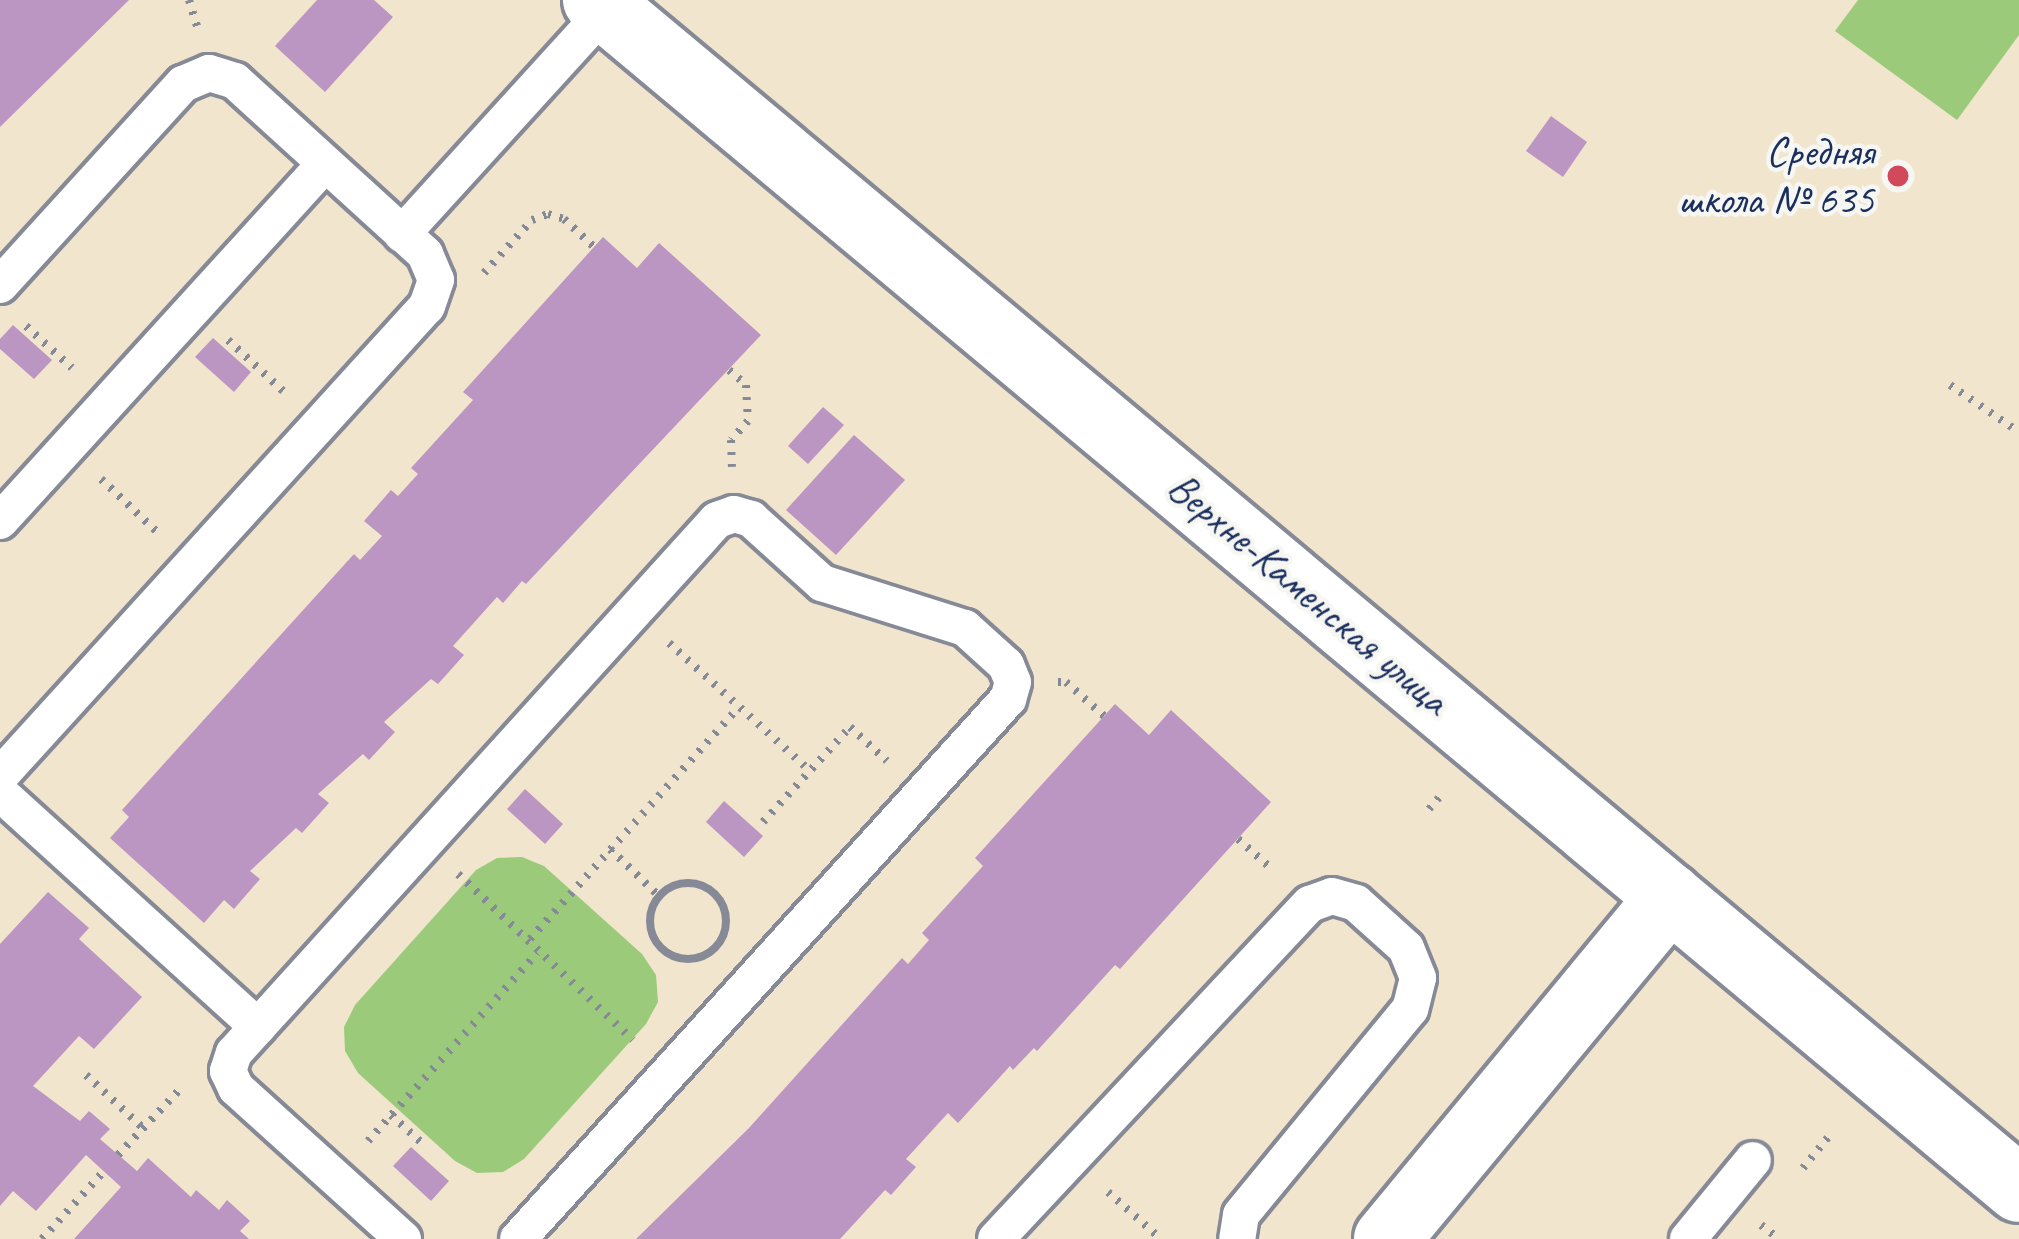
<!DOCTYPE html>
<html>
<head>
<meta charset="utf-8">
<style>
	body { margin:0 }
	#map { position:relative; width:2019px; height:1239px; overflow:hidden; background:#f1e5cd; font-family:Caveat,sans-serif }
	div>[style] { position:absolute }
	.green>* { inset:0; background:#9bcb7a }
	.building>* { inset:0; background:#bb96c2 }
	.path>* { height:8px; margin-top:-4px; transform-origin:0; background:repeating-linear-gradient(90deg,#868a96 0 3px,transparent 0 12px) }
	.path>.ring { margin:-4px; padding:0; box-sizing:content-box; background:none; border:8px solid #868a96; border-radius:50% }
	.roads { filter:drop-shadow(3px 0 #868a96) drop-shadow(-3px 0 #868a96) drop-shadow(0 3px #868a96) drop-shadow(0 -3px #868a96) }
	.lane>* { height:36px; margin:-18px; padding:0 18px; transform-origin:18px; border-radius:18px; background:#fff }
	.street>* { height:66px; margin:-33px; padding:0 33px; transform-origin:33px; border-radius:33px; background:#fff }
	.dots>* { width:33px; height:33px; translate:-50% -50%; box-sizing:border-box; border:6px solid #f6f6f2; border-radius:50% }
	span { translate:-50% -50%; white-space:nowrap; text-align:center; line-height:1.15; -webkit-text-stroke:9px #f6f6f2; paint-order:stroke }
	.poi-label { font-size:42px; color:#1b2f5e }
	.right { translate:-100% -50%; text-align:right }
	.street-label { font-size:42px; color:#1b2f5e }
</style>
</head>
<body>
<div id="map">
	<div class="green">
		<i style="clip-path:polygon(1858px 0,2019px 0,2019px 35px,1957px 120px,1835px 31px)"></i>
		<i style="clip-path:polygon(522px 857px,544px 866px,642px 954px,656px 975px,658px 1002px,646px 1024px,524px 1159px,503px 1172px,477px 1173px,455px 1161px,358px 1073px,345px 1051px,344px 1027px,355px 1005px,476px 870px,497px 858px)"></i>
	</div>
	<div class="building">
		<i style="clip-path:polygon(0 0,129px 0,0 127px)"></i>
		<i style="clip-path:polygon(317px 0,374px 0,393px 17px,325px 92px,275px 46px)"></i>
		<i style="clip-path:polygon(1551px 116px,1587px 142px,1563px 177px,1526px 151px)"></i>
		<i style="clip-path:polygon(603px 237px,637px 268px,659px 243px,761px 335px,526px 584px,522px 581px,503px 603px,497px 597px,453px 646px,464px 655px,438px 684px,431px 679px,384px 722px,395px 732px,369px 760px,363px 754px,318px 794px,329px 803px,302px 833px,296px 828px,250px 871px,260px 879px,234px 909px,224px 900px,204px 923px,110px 838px,129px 817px,122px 810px,354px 554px,360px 560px,382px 536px,364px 521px,391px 490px,398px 496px,418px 474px,411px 468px,473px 400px,463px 392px)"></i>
		<i style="clip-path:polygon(13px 325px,52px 360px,34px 379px,0 349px,0 339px)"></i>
		<i style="clip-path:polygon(213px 338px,251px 372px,234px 392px,195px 357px)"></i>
		<i style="clip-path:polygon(823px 407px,844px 425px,808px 464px,788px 446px)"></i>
		<i style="clip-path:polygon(854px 435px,905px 480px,836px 555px,786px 510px)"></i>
		<i style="clip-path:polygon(1115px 704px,1149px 735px,1171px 710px,1271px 802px,1120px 969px,1115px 965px,1037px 1051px,1034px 1048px,1013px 1070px,1010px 1066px,958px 1123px,948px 1113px,906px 1159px,916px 1167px,891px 1195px,885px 1190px,840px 1239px,636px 1239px,749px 1128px,902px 958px,908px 964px,929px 940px,922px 933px,983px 866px,975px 858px)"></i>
		<i style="clip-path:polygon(525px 789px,563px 824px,545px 844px,507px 809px)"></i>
		<i style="clip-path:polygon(724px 801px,763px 836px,744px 857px,706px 822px)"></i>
		<i style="clip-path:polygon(48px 892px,89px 928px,79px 939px,142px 997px,94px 1049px,79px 1036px,33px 1086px,80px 1121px,89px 1111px,110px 1129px,100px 1139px,137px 1171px,148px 1158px,191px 1197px,196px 1190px,219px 1210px,227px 1200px,250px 1221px,240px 1231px,249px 1239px,74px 1239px,121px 1187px,86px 1155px,36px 1211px,13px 1191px,0 1206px,0 944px)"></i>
		<i style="clip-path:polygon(411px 1147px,449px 1181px,431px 1201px,393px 1166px)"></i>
	</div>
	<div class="path">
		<i style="left:189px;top:0;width:28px;rotate:73deg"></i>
		<i style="left:484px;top:273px;width:72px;rotate:-47.8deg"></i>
		<i style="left:532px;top:220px;width:17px;rotate:-21deg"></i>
		<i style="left:548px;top:214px;width:17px;rotate:17deg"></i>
		<i style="left:564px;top:219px;width:41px;rotate:43deg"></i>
		<i style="left:26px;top:326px;width:62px;rotate:42.4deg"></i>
		<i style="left:228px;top:340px;width:75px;rotate:42.8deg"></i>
		<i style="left:729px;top:370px;width:23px;rotate:41deg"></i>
		<i style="left:746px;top:385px;width:36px;rotate:87deg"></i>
		<i style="left:748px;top:421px;width:25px;rotate:132deg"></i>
		<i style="left:731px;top:440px;width:27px;rotate:88deg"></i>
		<i style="left:1950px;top:385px;width:83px;rotate:34.3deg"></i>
		<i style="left:101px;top:479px;width:76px;rotate:43.4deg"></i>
		<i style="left:669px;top:643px;width:190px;rotate:42.2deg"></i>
		<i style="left:1058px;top:682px;width:8px"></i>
		<i style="left:1066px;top:682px;width:51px;rotate:41.8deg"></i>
		<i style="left:1429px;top:809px;width:23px;rotate:-49deg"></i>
		<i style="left:763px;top:822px;width:129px;rotate:-47.5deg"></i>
		<i style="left:850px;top:727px;width:50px;rotate:42.6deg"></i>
		<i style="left:1238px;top:839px;width:47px;rotate:41.5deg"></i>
		<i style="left:610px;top:849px;width:68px;rotate:43.8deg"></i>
		<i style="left:458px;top:874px;width:241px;rotate:43.5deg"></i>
		<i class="ring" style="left:650px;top:883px;width:68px;height:68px"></i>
		<i style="left:530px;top:939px;width:312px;rotate:-48deg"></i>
		<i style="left:86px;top:1075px;width:78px;rotate:42.9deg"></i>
		<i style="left:391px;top:1115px;width:45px;rotate:42.3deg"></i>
		<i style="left:368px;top:1141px;width:253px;rotate:-48deg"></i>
		<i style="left:118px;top:1155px;width:95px;rotate:-46.7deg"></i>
		<i style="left:1803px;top:1168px;width:41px;rotate:-50.9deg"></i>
		<i style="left:1108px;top:1192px;width:71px;rotate:41.6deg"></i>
		<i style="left:1761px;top:1225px;width:23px;rotate:38deg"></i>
		<i style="left:42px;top:1239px;width:92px;rotate:-47.6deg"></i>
	</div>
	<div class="roads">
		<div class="lane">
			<i style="left:402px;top:234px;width:304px;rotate:-47.7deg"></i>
			<i style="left:0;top:285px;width:272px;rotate:-47.7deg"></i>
			<i style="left:183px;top:84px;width:28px;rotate:-23deg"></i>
			<i style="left:209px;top:73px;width:27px;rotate:17deg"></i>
			<i style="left:235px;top:81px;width:257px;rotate:42.3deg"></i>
			<i style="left:425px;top:254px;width:28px;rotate:67deg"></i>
			<i style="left:436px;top:280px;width:28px;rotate:109deg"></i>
			<i style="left:427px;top:306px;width:635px;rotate:132.26deg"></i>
			<i style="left:0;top:521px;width:483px;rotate:-47.7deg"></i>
			<i style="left:0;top:793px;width:348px;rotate:42.2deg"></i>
			<i style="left:403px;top:1239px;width:225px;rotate:-137.9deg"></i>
			<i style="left:236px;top:1088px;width:19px;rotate:-115deg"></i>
			<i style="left:228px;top:1071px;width:19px;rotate:-72deg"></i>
			<i style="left:234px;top:1053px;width:719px;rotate:-47.82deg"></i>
			<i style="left:717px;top:520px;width:18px;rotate:-19deg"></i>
			<i style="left:734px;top:514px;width:18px;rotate:16deg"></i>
			<i style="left:751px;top:519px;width:96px;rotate:42deg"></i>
			<i style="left:822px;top:583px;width:150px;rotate:17.5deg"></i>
			<i style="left:965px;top:628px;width:55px;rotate:42.1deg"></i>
			<i style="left:1006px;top:665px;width:18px;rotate:68deg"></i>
			<i style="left:1013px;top:682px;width:18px;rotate:106deg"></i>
			<i style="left:1008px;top:699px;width:729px;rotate:132.22deg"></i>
			<i style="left:996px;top:1239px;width:459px;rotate:-46.9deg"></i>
			<i style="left:1310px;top:904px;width:23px;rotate:-20deg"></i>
			<i style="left:1332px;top:896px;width:25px;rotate:16deg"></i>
			<i style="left:1356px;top:903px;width:67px;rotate:42deg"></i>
			<i style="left:1406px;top:948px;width:32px;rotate:68deg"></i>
			<i style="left:1418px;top:978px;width:32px;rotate:104deg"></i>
			<i style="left:1410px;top:1009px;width:266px;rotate:129.4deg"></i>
			<i style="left:1241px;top:1215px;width:24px;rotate:99deg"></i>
			<i style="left:1688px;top:1239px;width:102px;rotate:-50.6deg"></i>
		</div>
		<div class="street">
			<i style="left:596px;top:0;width:1854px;rotate:39.88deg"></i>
			<i style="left:1387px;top:1239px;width:444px;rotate:-50.4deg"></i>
		</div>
	</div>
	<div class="dots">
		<i style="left:1898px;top:176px;background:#d1495b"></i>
	</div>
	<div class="poi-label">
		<span class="right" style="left:1874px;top:176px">Средняя<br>школа № 635</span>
	</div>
	<div class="street-label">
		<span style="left:1308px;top:594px;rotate:40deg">Верхне-Каменская улица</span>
	</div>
</div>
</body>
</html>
